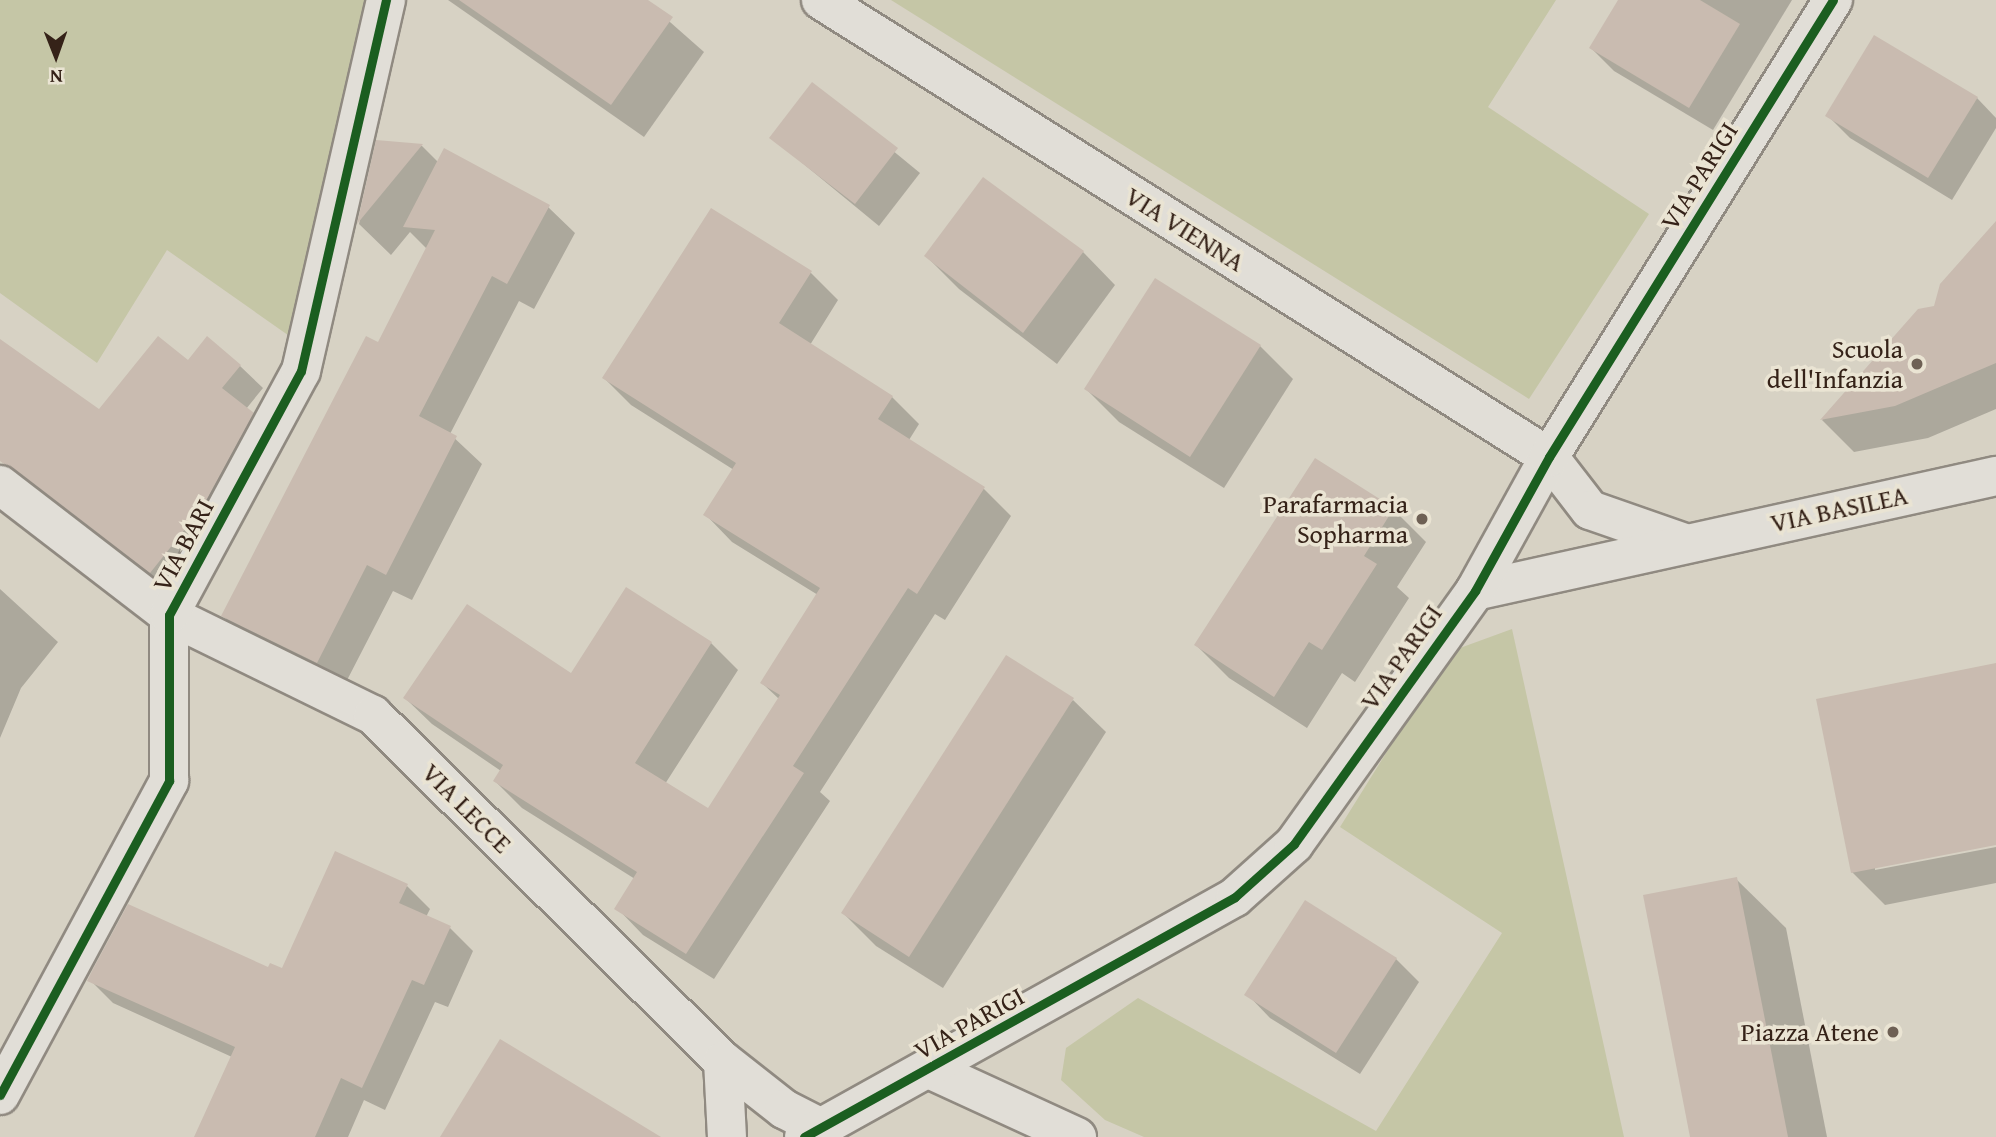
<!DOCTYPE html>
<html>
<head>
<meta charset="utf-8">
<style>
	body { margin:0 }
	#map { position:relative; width:1996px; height:1137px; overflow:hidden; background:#d7d2c4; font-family:"Gentium Book Plus",serif }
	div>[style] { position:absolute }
	.green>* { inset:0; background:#c5c6a6 }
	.shadow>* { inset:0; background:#0003 }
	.building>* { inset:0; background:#c9bbb0 }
	.roads { filter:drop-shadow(2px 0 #908a81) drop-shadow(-2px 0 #908a81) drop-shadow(0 2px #908a81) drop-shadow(0 -2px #908a81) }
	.minor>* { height:38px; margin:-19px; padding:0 19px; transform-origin:19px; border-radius:19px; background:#e1ded7 }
	.cycleway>* { height:9px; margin:-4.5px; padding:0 4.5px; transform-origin:4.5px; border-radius:4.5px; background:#1b5e20 }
	.dots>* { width:19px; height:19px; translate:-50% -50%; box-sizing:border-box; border:4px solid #eae4d3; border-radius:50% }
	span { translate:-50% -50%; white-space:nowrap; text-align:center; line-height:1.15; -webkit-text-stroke:7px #eae4d3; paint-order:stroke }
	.street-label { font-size:26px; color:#352218 }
	.poi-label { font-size:26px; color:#352218 }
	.right { translate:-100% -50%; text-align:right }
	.north { position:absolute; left:21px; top:21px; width:70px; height:70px; -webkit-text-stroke:5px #eae4d3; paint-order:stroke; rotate:179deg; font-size:19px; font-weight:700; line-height:28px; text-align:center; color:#352218 }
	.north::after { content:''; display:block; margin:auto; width:24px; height:32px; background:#352218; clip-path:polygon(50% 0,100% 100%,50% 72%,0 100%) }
</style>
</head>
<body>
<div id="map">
	<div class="green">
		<i style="clip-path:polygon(0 0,370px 0,295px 340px,167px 250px,97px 363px,0 293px)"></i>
		<i style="clip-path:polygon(891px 0,1556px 0,1488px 107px,1649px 214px,1529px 399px)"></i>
		<i style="clip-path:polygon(1512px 629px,1624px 1137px,1144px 1137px,1105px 1120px,1061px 1080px,1066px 1048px,1138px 998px,1376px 1131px,1502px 933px,1340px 827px,1449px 652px)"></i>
	</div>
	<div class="shadow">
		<i style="clip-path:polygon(448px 0,645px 0,704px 52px,644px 137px)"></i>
		<i style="clip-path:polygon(1619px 0,1792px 0,1713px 130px,1614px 71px,1591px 48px)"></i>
		<i style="clip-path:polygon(813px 85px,920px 173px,879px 226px,772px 138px)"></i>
		<i style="clip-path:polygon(1977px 98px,1996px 118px,1996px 128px,1952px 200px,1850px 138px,1827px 115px)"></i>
		<i style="clip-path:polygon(378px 142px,422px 146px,438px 162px,548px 207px,575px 233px,534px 309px,519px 301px,450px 434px,482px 464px,412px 600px,393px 591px,343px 688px,250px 642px,223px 616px,379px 344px,427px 249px,410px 232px,391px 255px,359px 224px)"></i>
		<i style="clip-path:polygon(711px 210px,811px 273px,838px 300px,810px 345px,892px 397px,919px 424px,909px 440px,984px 489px,1011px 516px,945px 620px,935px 614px,820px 792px,830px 801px,714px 979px,643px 935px,617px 908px,635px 879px,522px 808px,495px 781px,501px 771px,432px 724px,405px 698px,572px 675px,711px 643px,738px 670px,665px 784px,708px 811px,779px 699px,762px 683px,818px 595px,732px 542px,706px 515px,734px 470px,631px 405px,604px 378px)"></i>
		<i style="clip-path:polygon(1996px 235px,1996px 409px,1928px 438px,1854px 452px,1822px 420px,1919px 311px,1936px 308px)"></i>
		<i style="clip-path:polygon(1083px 252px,1115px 285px,1057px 364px,959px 289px,926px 256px)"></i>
		<i style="clip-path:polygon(0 341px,100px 412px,188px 363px,240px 366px,263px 388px,246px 409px,275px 437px,173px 594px,49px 499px,0 441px)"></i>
		<i style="clip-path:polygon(1260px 346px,1293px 379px,1224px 488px,1119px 422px,1086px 389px)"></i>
		<i style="clip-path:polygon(1393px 509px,1426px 542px,1397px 587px,1409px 598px,1355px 682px,1342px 673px,1307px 728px,1229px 678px,1196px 645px)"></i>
		<i style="clip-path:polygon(0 589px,58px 642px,21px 688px,0 738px)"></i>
		<i style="clip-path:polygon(1996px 665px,1996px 843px,1875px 866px,1875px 870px,1996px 847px,1996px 883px,1885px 905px,1852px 872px)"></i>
		<i style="clip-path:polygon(1073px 700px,1106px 732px,943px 988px,876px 946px,843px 913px)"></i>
		<i style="clip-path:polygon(1736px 879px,1786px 928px,1827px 1137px,1692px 1137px)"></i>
		<i style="clip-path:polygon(407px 886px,430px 909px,426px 917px,450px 928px,473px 951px,448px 1007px,435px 1002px,385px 1110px,364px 1100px,348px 1137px,196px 1137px,232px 1057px,113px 1003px,90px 980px,283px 971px)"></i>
		<i style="clip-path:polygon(1396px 959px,1419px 982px,1360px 1074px,1270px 1018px,1247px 994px)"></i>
	</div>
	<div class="building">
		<i style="clip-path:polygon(459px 0,648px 0,673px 17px,611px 105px)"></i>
		<i style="clip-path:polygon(1618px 0,1700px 0,1740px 24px,1689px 108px,1589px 48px)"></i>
		<i style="clip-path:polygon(1874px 35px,1978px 97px,1928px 178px,1825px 116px)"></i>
		<i style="clip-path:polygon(812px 82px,898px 148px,855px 204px,769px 138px)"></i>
		<i style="clip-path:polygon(376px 140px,423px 144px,357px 224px)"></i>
		<i style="clip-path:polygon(444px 148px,550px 205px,507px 284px,492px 276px,419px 416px,457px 436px,386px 575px,367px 565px,317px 663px,221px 616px,366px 336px,378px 342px,435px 230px,403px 227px)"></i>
		<i style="clip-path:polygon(983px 177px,1084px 251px,1023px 333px,924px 256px)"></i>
		<i style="clip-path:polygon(711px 208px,812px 271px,779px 323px,893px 396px,878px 419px,985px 487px,917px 594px,908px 588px,793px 766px,804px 773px,686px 954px,614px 909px,637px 872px,493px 781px,503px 765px,403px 698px,467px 604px,571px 673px,626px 587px,712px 642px,635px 763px,708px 808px,780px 695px,760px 683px,820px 588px,703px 515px,736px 463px,602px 378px)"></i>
		<i style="clip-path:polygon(1996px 221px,1996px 363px,1895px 406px,1820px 420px,1918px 309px,1934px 306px,1940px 284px)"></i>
		<i style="clip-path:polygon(1155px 278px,1261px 345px,1190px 457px,1084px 389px)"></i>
		<i style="clip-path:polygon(158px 336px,188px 360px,207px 336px,241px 365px,222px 388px,254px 413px,202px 508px,150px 573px,0 461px,0 339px,99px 409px)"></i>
		<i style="clip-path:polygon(1315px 458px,1394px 508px,1364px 556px,1377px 564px,1322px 650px,1309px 642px,1274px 697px,1194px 645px)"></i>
		<i style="clip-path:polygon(1006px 655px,1074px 698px,909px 957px,841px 913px)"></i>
		<i style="clip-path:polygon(1996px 663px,1996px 845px,1851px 873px,1816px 699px)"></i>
		<i style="clip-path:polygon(335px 851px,408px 884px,399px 903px,451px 926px,424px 985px,412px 980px,362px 1088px,341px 1078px,315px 1137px,194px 1137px,235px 1047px,87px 981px,93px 969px,128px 904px,268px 967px,270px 963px,282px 968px)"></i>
		<i style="clip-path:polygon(1737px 877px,1788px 1137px,1690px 1137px,1643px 895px)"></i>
		<i style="clip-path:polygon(1305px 900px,1397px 958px,1336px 1053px,1244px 995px)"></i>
		<i style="clip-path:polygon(500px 1039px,661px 1137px,440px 1137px)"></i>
	</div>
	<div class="roads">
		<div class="minor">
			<i style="left:821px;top:0;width:860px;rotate:32.12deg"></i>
			<i style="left:1549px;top:457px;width:67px;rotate:52.3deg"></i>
			<i style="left:1590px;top:510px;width:97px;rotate:19.2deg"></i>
			<i style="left:0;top:485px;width:213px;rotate:37.6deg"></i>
			<i style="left:169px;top:615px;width:227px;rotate:26.1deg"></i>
			<i style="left:373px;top:715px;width:492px;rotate:44.7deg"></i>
			<i style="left:723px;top:1061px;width:76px;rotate:87deg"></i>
			<i style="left:1475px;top:591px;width:534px;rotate:-12.45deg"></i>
			<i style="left:723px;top:1061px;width:78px;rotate:38.2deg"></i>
			<i style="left:784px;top:1109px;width:38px;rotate:27deg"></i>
			<i style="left:929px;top:1069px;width:163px;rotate:24.7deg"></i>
			<i style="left:0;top:1095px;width:357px;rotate:-61.7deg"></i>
			<i style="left:169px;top:781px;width:166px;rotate:-90deg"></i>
			<i style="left:169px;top:615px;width:277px;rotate:-61.6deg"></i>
			<i style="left:301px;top:371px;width:381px;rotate:-77.1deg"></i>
			<i style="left:804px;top:1137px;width:493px;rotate:-29.1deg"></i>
			<i style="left:1235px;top:897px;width:79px;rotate:-41.9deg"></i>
			<i style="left:1294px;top:844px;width:311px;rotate:-54.4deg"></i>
			<i style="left:1475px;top:591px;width:153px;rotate:-61.1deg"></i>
			<i style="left:1549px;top:457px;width:538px;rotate:-58.14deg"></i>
		</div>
	</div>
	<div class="cycleway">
		<i style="left:0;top:1095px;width:357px;rotate:-61.7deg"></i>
		<i style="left:169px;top:781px;width:166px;rotate:-90deg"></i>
		<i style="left:169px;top:615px;width:277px;rotate:-61.6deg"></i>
		<i style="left:301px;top:371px;width:381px;rotate:-77.1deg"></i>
		<i style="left:804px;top:1137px;width:493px;rotate:-29.1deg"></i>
		<i style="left:1235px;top:897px;width:79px;rotate:-41.9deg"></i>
		<i style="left:1294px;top:844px;width:311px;rotate:-54.4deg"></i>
		<i style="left:1475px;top:591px;width:153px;rotate:-61.1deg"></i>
		<i style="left:1549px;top:457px;width:538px;rotate:-58.14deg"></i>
	</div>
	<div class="dots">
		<i style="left:1917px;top:364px;background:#6e6054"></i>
		<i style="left:1422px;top:519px;background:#6e6054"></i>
		<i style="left:1893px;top:1032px;background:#6e6054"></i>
	</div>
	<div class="street-label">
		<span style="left:1699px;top:176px;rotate:-58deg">VIA PARIGI</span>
		<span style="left:1185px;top:229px;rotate:32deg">VIA VIENNA</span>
		<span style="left:1839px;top:509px;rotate:-12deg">VIA BASILEA</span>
		<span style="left:183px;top:545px;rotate:-62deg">VIA BARI</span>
		<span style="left:1401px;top:657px;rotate:-55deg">VIA PARIGI</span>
		<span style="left:467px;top:808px;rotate:45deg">VIA LECCE</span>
		<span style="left:969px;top:1023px;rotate:-29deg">VIA PARIGI</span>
	</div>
	<div class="poi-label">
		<span class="right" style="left:1903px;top:364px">Scuola<br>dell'Infanzia</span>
		<span class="right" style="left:1408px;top:519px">Parafarmacia<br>Sopharma</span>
		<span class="right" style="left:1879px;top:1032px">Piazza Atene</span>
	</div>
	<div class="north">N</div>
</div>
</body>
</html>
